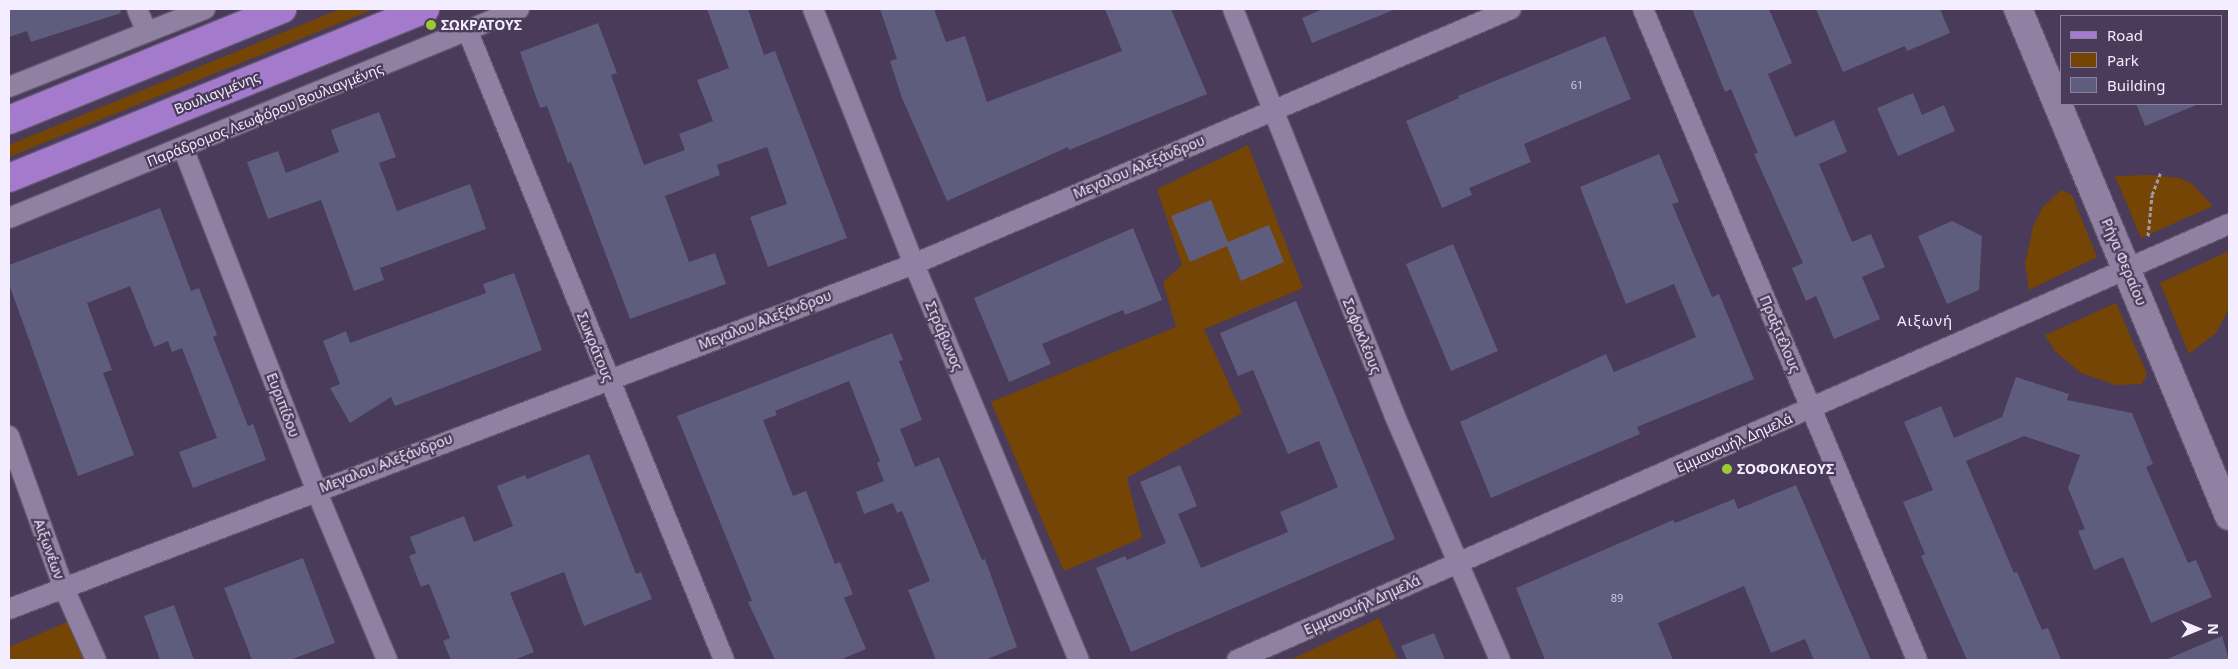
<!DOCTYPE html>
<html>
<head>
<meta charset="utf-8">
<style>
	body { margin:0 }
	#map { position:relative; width:2238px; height:669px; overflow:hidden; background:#493b59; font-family:"Noto Sans",sans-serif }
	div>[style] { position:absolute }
	.green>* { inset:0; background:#744504 }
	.building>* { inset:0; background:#5e5d7e }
	.path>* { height:3px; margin-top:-1.5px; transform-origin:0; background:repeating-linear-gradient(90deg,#a398b0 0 4px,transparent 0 6.5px) }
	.roads { filter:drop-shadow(1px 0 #62576f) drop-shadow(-1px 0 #62576f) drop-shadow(0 1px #62576f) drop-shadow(0 -1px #62576f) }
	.street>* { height:20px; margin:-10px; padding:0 10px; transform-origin:10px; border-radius:10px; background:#9081a2 }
	.secondary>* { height:28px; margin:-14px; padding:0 14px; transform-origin:14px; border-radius:14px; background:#9081a2 }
	.primary>* { height:28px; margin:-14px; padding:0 14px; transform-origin:14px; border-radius:14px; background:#a37acc }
	.dots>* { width:14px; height:14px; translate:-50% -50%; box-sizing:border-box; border:2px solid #493b59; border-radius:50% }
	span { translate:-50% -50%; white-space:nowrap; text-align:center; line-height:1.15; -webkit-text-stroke:4.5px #493b59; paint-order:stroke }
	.number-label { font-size:11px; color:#cec8df }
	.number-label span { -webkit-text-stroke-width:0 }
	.poi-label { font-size:14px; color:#f4ecff; font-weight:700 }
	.left { translate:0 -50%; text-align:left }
	.street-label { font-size:14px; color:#f4ecff }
	.neighbourhood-label { font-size:15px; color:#f4ecff; letter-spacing:1px }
	.frame { position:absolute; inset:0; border:10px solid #f4ecff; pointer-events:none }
	.legend { position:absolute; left:2060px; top:15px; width:162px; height:90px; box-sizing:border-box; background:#493b59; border:1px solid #8d829b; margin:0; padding:6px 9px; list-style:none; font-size:15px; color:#f4ecff }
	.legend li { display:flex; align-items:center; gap:10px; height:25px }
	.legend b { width:25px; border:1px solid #8d829b }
	.north { position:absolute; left:2173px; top:604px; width:50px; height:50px; -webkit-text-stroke:4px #493b59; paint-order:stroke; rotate:90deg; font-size:14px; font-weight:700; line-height:20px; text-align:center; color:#f4ecff }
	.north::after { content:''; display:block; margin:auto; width:18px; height:22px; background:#f4ecff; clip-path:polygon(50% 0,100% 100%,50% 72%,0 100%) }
</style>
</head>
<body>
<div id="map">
	<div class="green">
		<i style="clip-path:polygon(340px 9px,374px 9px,9px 157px,9px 145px)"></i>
		<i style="clip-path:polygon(1248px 145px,1303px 288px,1204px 329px,1242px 413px,1127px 478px,1142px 538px,1064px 571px,991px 402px,1176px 327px,1163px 282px,1182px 265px,1157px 189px)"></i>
		<i style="clip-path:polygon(2150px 175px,2180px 178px,2192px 184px,2213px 206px,2141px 238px,2115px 176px)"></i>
		<i style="clip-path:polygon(2061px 190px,2072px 195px,2097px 257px,2029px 290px,2025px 264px,2033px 227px,2042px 208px)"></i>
		<i style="clip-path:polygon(2229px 251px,2229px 309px,2216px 333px,2189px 354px,2160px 283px)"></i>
		<i style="clip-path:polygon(2116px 303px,2147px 374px,2142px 384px,2116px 385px,2081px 373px,2055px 351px,2045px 335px)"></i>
		<i style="clip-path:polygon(1379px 618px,1398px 660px,1290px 660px)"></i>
		<i style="clip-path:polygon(67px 622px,78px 628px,91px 660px,9px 660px,9px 647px)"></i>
	</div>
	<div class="building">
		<i style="clip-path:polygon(9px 9px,120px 9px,121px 13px,31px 42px,27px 31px,9px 37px)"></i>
		<i style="clip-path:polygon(707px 9px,748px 9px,764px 55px,775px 51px,847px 238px,768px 267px,750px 217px,787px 204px,767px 147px,717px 165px,720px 175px,665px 196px,689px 262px,715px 253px,726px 284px,630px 319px,571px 162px,568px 163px,547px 106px,540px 108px,520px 52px,598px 23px,617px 73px,611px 75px,644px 165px,685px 150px,679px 134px,713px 121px,697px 80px,729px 68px)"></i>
		<i style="clip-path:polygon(880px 9px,934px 9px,946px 42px,965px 36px,987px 102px,1122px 51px,1105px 9px,1171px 9px,1207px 94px,1069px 150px,1068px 147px,947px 201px,902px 98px,890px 61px,897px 59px)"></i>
		<i style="clip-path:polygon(1323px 9px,1396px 9px,1312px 43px,1302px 18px)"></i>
		<i style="clip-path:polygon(1692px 9px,1769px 9px,1792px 63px,1768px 74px,1795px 137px,1834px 120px,1847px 152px,1819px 164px,1852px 242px,1871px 234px,1885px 267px,1862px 277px,1880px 319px,1834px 339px,1816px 296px,1806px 301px,1792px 268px,1803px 263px,1754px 154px,1758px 153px,1731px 89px,1725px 92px)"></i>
		<i style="clip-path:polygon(1816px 9px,1940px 9px,1950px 33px,1907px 51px,1905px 46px,1843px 72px)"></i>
		<i style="clip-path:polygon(1605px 36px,1631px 99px,1524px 144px,1531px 162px,1469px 188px,1472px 195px,1442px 208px,1406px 121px,1459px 98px,1458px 96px)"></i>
		<i style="clip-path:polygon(1913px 93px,1922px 115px,1944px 105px,1955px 131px,1898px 156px,1877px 108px)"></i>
		<i style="clip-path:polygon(2136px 104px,2199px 104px,2145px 126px)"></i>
		<i style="clip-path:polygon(379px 112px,396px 157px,379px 163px,397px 211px,470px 184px,486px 229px,380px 268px,384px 280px,354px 291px,321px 200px,268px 219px,247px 162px,278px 151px,286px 173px,339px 152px,331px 130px)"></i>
		<i style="clip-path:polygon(1659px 154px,1679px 202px,1672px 204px,1712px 297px,1719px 294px,1754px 379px,1637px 427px,1640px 434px,1491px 498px,1460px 422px,1606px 354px,1614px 372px,1696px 337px,1674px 284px,1626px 304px,1580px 187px)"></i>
		<i style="clip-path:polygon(1211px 200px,1228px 242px,1269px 225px,1284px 262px,1241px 281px,1227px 246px,1190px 262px,1171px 216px)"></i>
		<i style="clip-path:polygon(160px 208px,191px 291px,199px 288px,217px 335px,213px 337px,248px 426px,253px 424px,266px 460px,193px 488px,179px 452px,217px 438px,182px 348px,172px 352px,168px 341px,154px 347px,130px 286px,87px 303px,112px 370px,103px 373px,134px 455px,78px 476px,9px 284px,9px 265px)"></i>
		<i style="clip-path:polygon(1952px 221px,1982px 236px,1979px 290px,1947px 304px,1918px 236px)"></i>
		<i style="clip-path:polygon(1133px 228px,1162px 300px,1125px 315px,1123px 310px,1042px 344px,1051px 364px,1009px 382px,974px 298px)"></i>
		<i style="clip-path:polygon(1453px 244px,1498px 351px,1451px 371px,1406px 264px)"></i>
		<i style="clip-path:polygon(514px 273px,542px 350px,395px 406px,391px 397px,350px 423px,330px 388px,340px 384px,323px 341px,346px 331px,350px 343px,486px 293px,483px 284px)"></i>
		<i style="clip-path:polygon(1296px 301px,1395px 539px,1131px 652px,1096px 568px,1125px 556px,1127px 560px,1166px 543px,1140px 482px,1180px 465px,1197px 506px,1178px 514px,1201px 568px,1288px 532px,1280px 512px,1338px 487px,1319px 441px,1288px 454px,1253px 370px,1238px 376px,1220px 333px)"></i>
		<i style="clip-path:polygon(892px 333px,903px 360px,899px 361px,922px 420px,900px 429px,915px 467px,939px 457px,982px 560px,985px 559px,1017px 647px,985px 660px,936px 660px,908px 590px,930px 581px,902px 511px,897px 513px,893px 503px,864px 514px,856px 492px,884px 481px,877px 463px,880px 461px,849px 381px,775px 411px,777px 415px,763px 420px,793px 496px,806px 491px,835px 564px,840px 562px,853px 594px,844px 598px,866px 649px,840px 660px,775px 660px,748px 602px,752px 601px,677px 416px)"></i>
		<i style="clip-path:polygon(2016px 377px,2069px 394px,2067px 400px,2132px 413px,2153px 464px,2146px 467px,2188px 563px,2196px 560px,2212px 597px,2151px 623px,2123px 557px,2094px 570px,2078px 531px,2085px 529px,2068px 488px,2080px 455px,2024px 436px,1966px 461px,2014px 573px,2017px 572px,2042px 630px,2048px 628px,2061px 660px,1967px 660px,1921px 556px,1925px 554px,1903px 502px,1933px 490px,1904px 422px,1941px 406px,1954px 438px,2002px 417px)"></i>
		<i style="clip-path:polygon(589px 454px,636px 574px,641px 572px,652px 599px,584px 626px,564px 572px,510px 593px,534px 652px,514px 660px,451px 660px,443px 641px,450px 638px,429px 584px,421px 587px,409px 556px,416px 553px,410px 537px,464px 516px,474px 542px,513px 526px,497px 486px,525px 475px,527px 479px)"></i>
		<i style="clip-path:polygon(1796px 485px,1871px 660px,1814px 660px,1805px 639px,1771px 653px,1744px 586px,1658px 623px,1673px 660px,1545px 660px,1516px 588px,1673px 520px,1675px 523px,1734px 499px,1738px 509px)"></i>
		<i style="clip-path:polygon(303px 558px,335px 643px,290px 660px,252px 660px,224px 588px)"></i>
		<i style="clip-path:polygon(174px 605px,194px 660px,160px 660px,144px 616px)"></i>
		<i style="clip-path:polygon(1434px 633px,1445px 660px,1407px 660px,1401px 646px)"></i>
		<i style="clip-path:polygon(2222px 636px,2229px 660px,2165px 660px)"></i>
	</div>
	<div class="path">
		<i style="left:2148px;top:236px;width:41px;rotate:-84.4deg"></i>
		<i style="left:2152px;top:195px;width:26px;rotate:-69deg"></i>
	</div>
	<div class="roads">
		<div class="street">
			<i style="left:137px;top:9px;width:25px;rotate:67deg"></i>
			<i style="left:813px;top:9px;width:274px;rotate:68.4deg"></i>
			<i style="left:914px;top:264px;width:429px;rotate:67.4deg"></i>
			<i style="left:1233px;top:9px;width:436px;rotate:68.3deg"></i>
			<i style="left:1394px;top:414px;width:268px;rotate:66.7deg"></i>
			<i style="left:1643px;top:9px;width:706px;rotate:67.17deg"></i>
			<i style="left:468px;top:32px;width:678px;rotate:67.82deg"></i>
			<i style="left:9px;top:87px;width:211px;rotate:-21.7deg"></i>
			<i style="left:183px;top:148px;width:367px;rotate:68.7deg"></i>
			<i style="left:316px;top:490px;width:184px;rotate:67.3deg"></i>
			<i style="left:9px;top:218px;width:551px;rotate:-22.28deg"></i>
			<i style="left:9px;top:436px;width:159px;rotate:70.2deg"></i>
			<i style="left:63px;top:586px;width:81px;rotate:66deg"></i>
			<i style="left:9px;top:609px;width:969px;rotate:-20.87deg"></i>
			<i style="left:914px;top:264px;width:649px;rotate:-23.13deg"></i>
			<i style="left:1237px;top:660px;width:1084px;rotate:-23.73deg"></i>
		</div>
		<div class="secondary">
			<i style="left:2018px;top:9px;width:549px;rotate:67.4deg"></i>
		</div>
		<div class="primary">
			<i style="left:9px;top:120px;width:295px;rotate:-22.1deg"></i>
			<i style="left:9px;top:178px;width:449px;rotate:-22.1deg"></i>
		</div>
	</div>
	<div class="dots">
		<i style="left:431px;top:25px;background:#9cca32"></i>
		<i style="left:1727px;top:469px;background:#9cca32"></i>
	</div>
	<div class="number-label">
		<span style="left:1577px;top:85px">61</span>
		<span style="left:1617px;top:598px">89</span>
	</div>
	<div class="poi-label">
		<span class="left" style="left:441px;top:25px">ΣΩΚΡΑΤΟΥΣ</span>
		<span class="left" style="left:1737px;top:469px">ΣΟΦΟΚΛΕΟΥΣ</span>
	</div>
	<div class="street-label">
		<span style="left:217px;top:93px;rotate:-22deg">Βουλιαγμένης</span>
		<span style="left:265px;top:115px;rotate:-22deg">Παράδρομος Λεωφόρου Βουλιαγμένης</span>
		<span style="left:1139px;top:167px;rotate:-23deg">Μεγαλου Αλεξάνδρου</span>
		<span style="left:2124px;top:262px;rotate:67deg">Ρήγα Φεραίου</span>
		<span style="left:765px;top:320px;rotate:-21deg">Μεγαλου Αλεξάνδρου</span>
		<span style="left:1780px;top:334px;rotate:67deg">Πραξιτέλους</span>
		<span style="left:944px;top:336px;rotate:67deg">Στράβωνος</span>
		<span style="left:1362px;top:336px;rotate:68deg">Σοφοκλέους</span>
		<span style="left:595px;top:347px;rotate:68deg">Σωκράτους</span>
		<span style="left:283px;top:405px;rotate:69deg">Ευριπίδου</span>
		<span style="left:1734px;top:443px;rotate:-24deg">Εμμανουήλ Δημελά</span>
		<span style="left:386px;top:463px;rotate:-21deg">Μεγαλου Αλεξάνδρου</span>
		<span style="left:49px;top:549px;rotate:70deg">Αιξωνέων</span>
		<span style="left:1362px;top:605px;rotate:-24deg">Εμμανουήλ Δημελά</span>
	</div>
	<div class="neighbourhood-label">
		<span style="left:1925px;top:321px">Αιξωνή</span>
	</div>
	<div class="frame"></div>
	<ul class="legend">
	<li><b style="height:6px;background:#a37acc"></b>Road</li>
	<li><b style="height:14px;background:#744504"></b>Park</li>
	<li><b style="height:14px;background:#5e5d7e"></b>Building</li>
	</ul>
	<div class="north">N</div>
</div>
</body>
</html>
